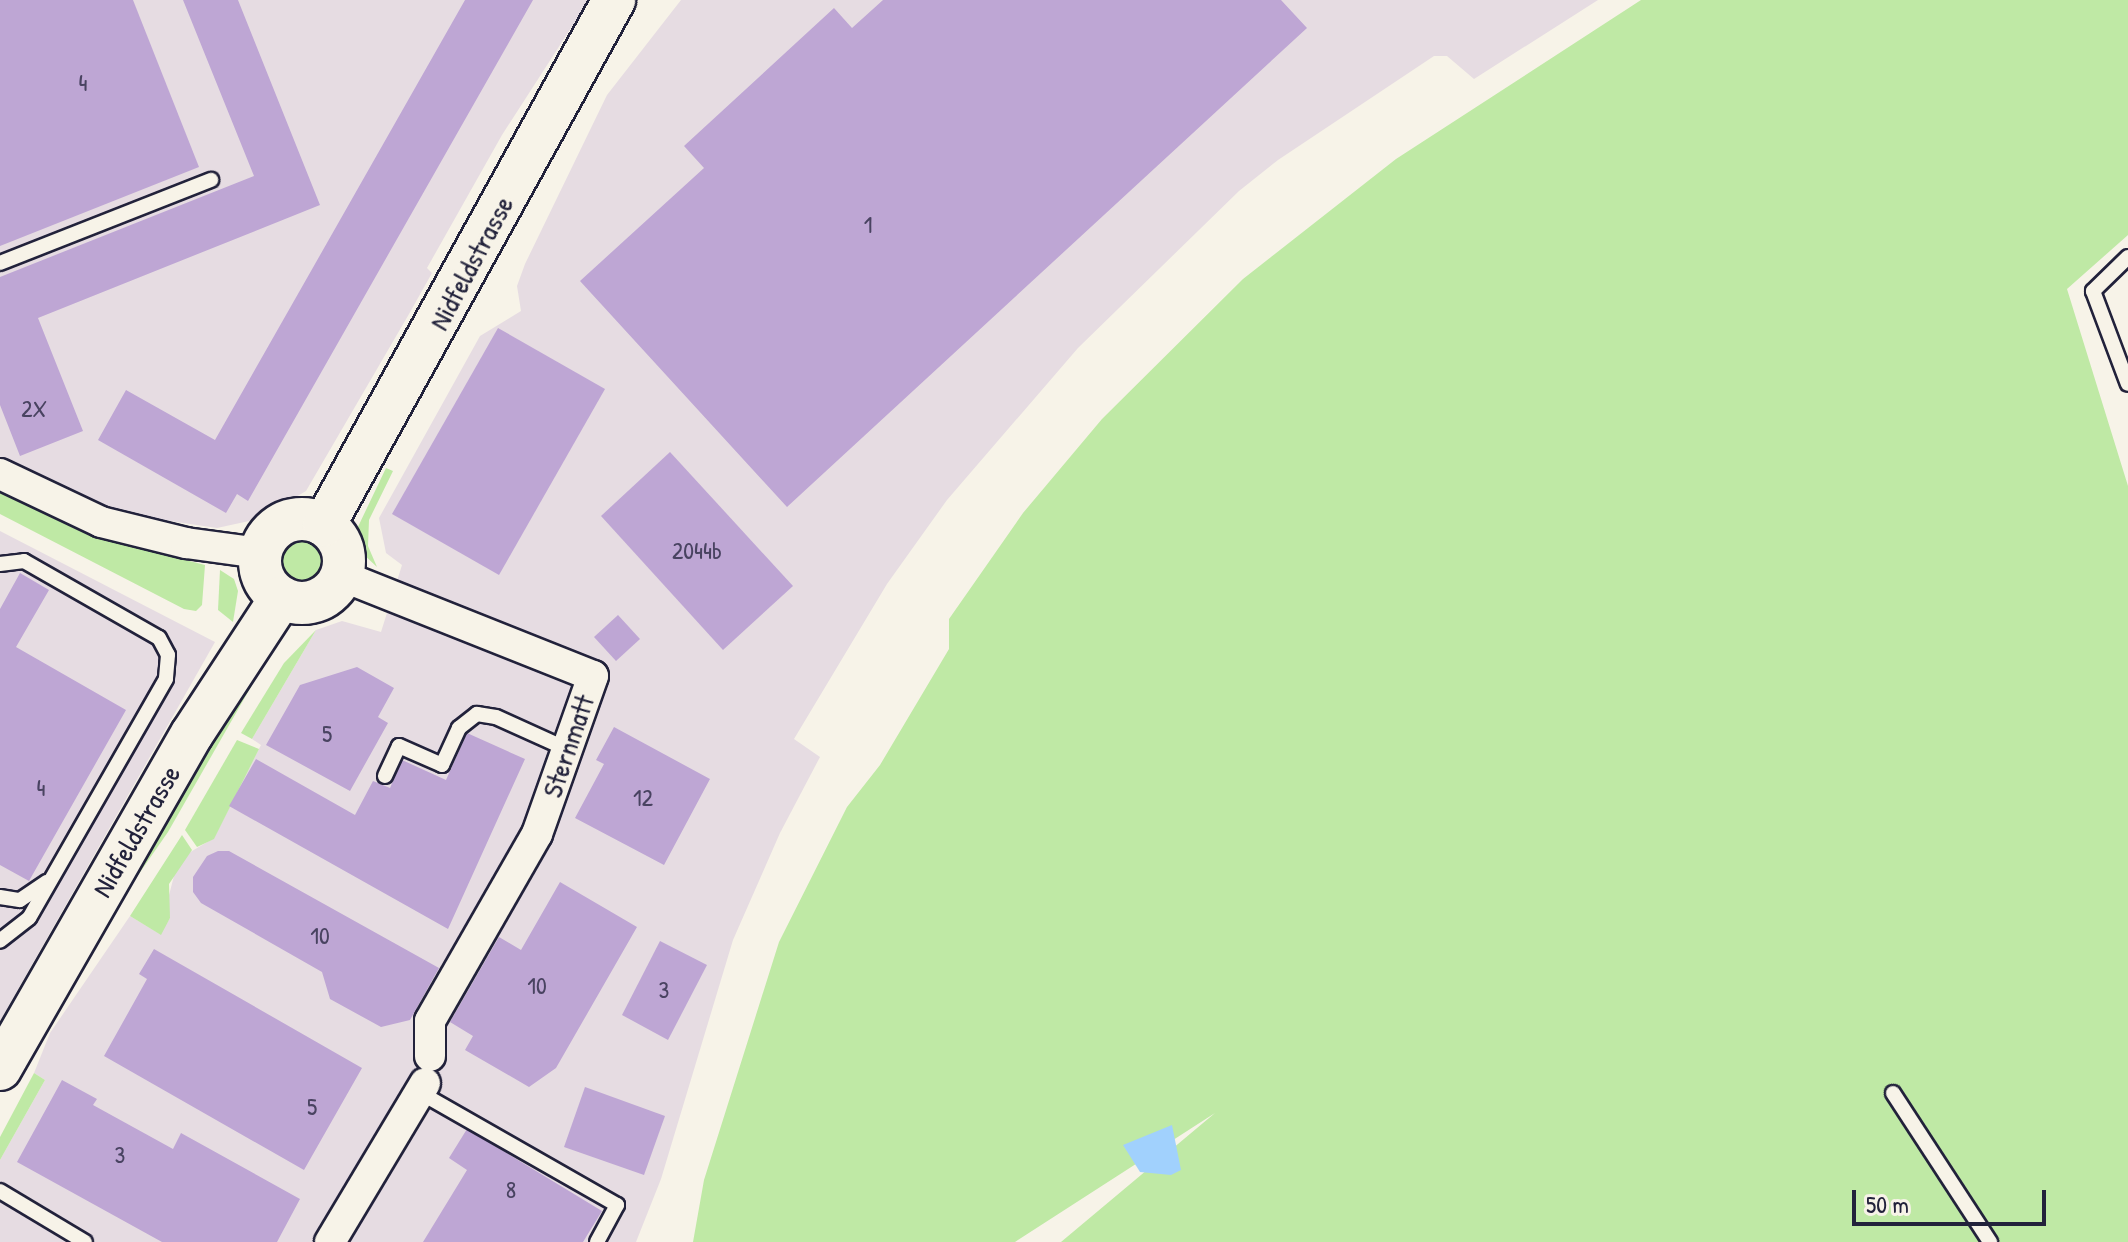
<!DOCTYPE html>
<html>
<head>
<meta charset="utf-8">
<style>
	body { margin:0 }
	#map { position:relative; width:2128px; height:1242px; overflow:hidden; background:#f7f3e8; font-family:"Patrick Hand",sans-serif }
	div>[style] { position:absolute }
	.built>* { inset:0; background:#e6dce2 }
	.green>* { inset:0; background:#bfe9a5 }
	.round { border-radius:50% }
	.water>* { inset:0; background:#a1d1fd }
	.building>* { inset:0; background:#bea6d4 }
	.roads { filter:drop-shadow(2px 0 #22223b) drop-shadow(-2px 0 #22223b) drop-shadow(0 2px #22223b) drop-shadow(0 -2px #22223b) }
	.lane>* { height:14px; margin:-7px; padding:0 7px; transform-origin:7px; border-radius:7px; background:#f7f3e8 }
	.street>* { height:30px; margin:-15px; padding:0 15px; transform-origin:15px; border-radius:15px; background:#f7f3e8 }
	.secondary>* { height:42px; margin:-21px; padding:0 21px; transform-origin:21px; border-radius:21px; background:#f7f3e8 }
	.secondary>.ring { margin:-21px; padding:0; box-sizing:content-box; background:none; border:42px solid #f7f3e8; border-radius:50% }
	span { translate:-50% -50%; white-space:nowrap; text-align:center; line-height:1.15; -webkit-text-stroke:6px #f7f3e8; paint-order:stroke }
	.number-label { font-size:24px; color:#494361 }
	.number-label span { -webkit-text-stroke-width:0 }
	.street-label { font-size:28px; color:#22223b }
	.scale { position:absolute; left:1852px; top:1190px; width:194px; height:36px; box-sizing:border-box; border:4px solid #22223b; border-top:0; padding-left:10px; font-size:24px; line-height:28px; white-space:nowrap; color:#22223b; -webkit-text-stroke:6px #f7f3e8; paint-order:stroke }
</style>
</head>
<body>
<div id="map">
	<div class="built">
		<i style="clip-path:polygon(0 0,589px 0,502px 135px,427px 268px,432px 273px,409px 314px,306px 491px,258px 519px,217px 528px,123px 514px,0 459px)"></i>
		<i style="clip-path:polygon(681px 0,1598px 0,1474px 79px,1447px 56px,1434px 56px,1278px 160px,1239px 191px,1078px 348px,947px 500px,887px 584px,794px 739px,820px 757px,780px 833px,733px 940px,661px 1179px,636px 1242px,0 1242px,0 1160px,45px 1080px,34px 1073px,50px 1033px,130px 916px,160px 934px,170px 918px,167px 903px,176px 868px,187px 854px,214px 838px,261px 745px,252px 739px,316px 630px,342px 621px,381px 632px,402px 565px,386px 553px,379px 518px,480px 336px,521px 311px,517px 286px,525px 264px,607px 95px)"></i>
		<i style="clip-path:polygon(0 531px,215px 642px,0 1021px)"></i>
	</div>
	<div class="green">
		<i style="clip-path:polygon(1641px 0,2128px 0,2128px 235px,2067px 289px,2128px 486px,2128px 1242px,1061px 1242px,1215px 1113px,1015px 1242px,693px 1242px,704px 1180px,779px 942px,847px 807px,880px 765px,949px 649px,949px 619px,1023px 513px,1102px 419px,1243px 279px,1396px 159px)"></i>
		<i style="clip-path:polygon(386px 468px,393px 471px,369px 520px,368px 546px,377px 567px,361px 552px,356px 531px)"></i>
		<i style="clip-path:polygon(0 490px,93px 536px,205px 565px,202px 605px,196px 611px,184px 609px,0 514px)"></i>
		<i class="round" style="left:278px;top:540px;width:46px;height:46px"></i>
		<i style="clip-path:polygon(220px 570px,234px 579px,238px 591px,233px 622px,218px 610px)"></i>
		<i style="clip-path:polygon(316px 630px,252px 739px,241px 733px,284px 663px)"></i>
		<i style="clip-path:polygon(249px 682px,252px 685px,168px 832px,63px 983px)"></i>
		<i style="clip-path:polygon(237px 740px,259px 749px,214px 839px,197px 847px,185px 830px)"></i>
		<i style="clip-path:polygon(182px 835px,192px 850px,169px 884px,170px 918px,161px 935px,130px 916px)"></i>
		<i style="clip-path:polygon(34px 1073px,45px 1080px,0 1160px,0 1137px)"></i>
	</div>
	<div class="water">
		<i style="clip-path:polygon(1172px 1125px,1181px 1170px,1171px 1175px,1140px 1172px,1123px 1145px)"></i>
	</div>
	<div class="building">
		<i style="clip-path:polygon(0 0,133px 0,199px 167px,0 246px)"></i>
		<i style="clip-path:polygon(183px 0,238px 0,320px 205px,38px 318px,83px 431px,20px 456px,0 405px,0 277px,254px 176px)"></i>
		<i style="clip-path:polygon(465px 0,533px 0,248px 501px,237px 494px,226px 513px,98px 440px,126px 390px,215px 440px)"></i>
		<i style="clip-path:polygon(883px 0,1281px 0,1307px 28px,787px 507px,580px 281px,704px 168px,684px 146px,834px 8px,852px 28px)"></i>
		<i style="clip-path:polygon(498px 328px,605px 389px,499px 575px,392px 514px)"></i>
		<i style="clip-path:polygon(670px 452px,793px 586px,723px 650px,601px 516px)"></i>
		<i style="clip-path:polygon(20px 573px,49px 590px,16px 647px,126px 710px,29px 881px,0 865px,0 609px)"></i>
		<i style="clip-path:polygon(618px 615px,640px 639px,616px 661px,594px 637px)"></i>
		<i style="clip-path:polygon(357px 667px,394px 688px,378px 717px,388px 723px,350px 791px,266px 745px,300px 685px)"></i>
		<i style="clip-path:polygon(614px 727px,710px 779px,664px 865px,575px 818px,604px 764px,596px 760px)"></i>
		<i style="clip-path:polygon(467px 733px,525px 759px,448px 929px,229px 806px,256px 759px,355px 815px,373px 781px,390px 788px,402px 760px,446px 780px)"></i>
		<i style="clip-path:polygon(218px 851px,229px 851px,439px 968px,410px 1020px,381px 1027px,330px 999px,322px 972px,201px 903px,193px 892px,193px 877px,207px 856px)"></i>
		<i style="clip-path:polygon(560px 882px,637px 927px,556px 1068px,529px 1087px,465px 1050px,473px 1036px,450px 1022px,499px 937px,521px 950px)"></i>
		<i style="clip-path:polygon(660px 941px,707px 965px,668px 1040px,622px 1015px)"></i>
		<i style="clip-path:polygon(154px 949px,362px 1068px,304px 1170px,104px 1056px,147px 979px,139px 974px)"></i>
		<i style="clip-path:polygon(62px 1080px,97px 1099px,93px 1105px,173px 1149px,181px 1133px,300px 1199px,277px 1242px,162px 1242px,17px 1162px)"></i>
		<i style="clip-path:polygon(585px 1087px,665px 1116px,644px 1175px,564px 1147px)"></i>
		<i style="clip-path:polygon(467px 1129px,602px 1211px,583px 1242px,423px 1242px,467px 1170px,449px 1158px)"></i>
	</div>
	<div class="roads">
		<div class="lane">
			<i style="left:2128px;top:257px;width:49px;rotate:135.8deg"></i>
			<i style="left:2093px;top:291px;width:99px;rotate:69.4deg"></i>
			<i style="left:0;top:263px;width:227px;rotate:-21.5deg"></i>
			<i style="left:0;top:564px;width:24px;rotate:-7deg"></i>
			<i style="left:24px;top:561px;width:155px;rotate:29.7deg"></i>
			<i style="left:159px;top:638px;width:19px;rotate:62deg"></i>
			<i style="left:168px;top:655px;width:24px;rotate:95deg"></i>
			<i style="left:166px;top:679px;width:275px;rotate:119.8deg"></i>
			<i style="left:29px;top:918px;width:37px;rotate:142deg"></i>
			<i style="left:385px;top:776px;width:33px;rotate:-65deg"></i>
			<i style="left:399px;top:746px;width:47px;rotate:23.8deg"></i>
			<i style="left:442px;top:765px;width:41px;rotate:-65.3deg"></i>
			<i style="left:459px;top:728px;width:23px;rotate:-38deg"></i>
			<i style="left:477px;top:714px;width:19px;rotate:9deg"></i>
			<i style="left:496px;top:717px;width:78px;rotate:24.3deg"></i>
			<i style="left:0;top:897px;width:20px;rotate:9deg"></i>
			<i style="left:20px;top:900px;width:32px;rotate:-34deg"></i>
			<i style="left:419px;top:1092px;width:228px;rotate:29.7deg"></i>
			<i style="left:617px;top:1205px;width:42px;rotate:118.4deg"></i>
			<i style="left:1893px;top:1093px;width:178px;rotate:56.9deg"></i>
			<i style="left:0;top:1191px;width:99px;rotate:31deg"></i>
		</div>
		<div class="street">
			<i style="left:0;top:474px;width:112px;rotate:25.4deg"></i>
			<i style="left:101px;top:522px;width:88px;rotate:13.9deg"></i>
			<i style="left:186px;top:543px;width:75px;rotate:7.7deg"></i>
			<i style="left:342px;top:576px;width:270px;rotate:21.7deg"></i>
			<i style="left:593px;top:676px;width:168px;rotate:109.5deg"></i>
			<i style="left:537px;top:834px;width:215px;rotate:119.8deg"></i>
			<i style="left:430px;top:1021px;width:35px;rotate:90deg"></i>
			<i style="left:330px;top:1242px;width:185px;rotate:-59.1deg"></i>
		</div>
		<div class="secondary">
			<i class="ring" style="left:260px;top:519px;width:42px;height:42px"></i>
			<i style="left:324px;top:525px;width:600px;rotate:-61.08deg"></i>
			<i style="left:0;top:1069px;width:386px;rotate:-60.2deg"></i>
			<i style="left:192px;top:734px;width:163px;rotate:-56.8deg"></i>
		</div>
	</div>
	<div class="number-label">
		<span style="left:83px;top:83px">4</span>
		<span style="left:868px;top:225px">1</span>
		<span style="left:34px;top:409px">2X</span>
		<span style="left:697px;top:551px">2044b</span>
		<span style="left:327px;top:734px">5</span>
		<span style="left:41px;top:788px">4</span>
		<span style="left:643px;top:798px">12</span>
		<span style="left:320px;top:936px">10</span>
		<span style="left:537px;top:986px">10</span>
		<span style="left:664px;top:990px">3</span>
		<span style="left:312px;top:1107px">5</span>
		<span style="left:120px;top:1155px">3</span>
		<span style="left:511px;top:1190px">8</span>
	</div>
	<div class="street-label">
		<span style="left:471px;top:263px;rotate:-62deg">Nidfeldstrasse</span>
		<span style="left:568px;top:746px;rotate:-71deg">Sternmatt</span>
		<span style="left:136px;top:831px;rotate:-60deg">Nidfeldstrasse</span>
	</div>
	<div class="scale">50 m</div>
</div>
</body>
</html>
